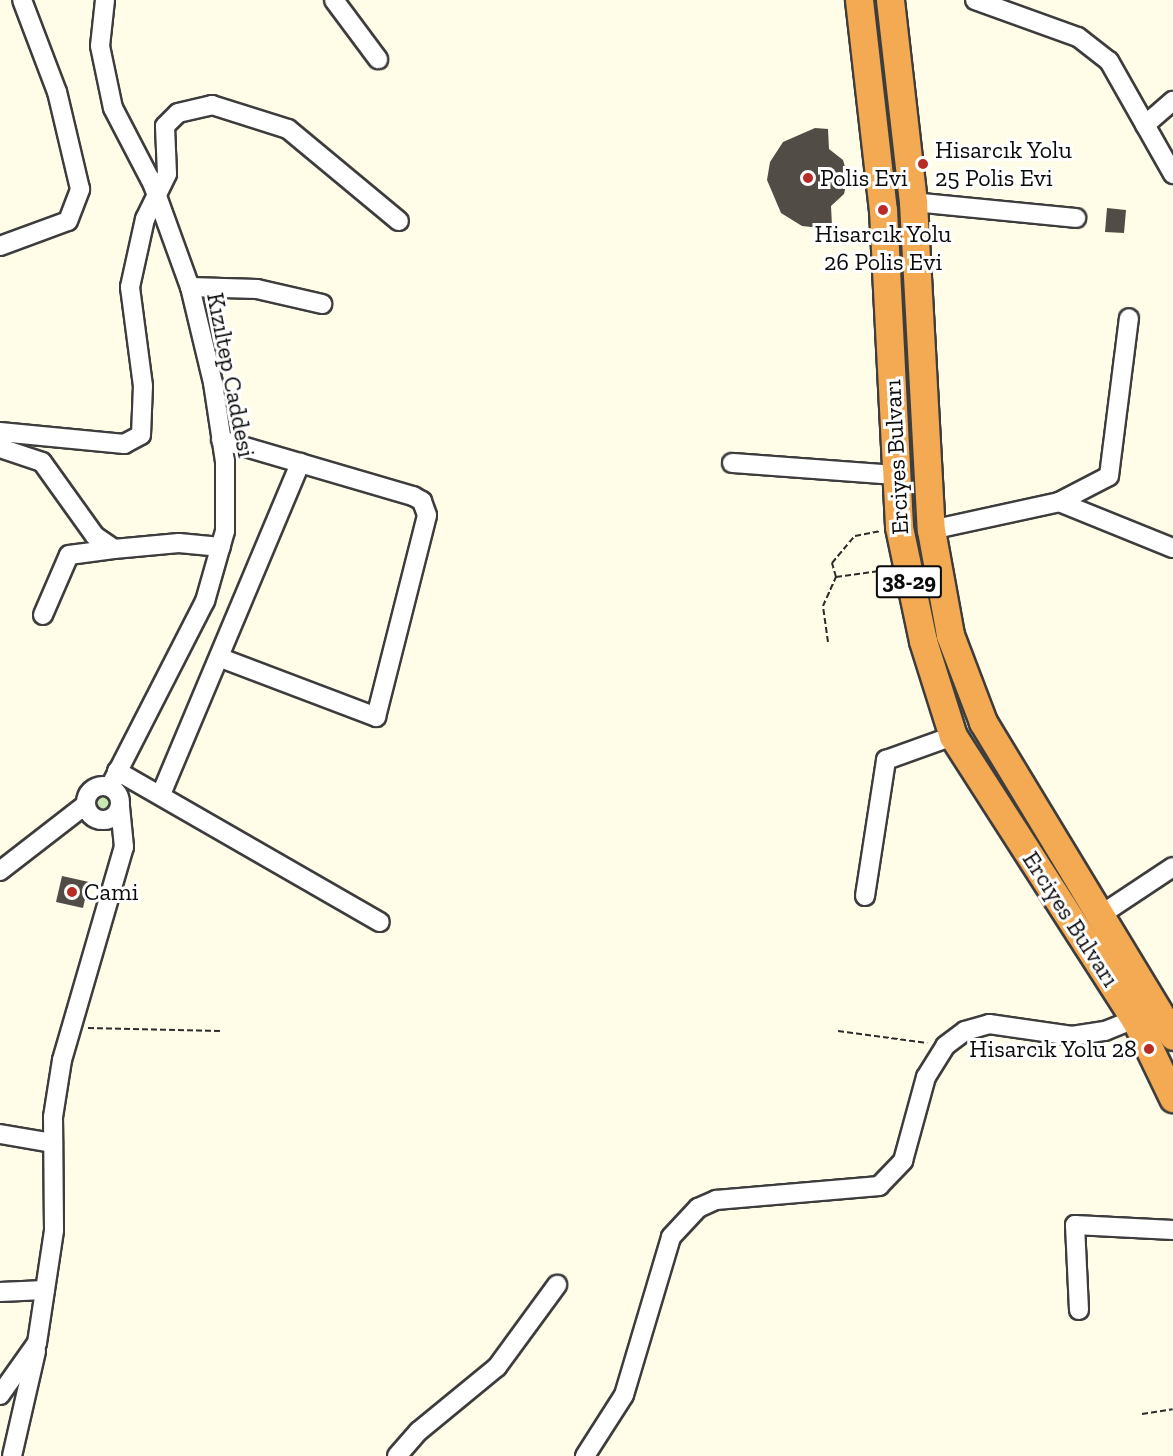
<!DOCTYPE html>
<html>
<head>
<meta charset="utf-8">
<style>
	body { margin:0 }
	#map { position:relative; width:1173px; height:1456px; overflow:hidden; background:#fffce7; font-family:"Zilla Slab",serif }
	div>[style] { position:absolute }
	.green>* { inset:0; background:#c9e7b3 }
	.round { border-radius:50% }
	.building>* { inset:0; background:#524c47 }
	.path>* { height:2px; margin-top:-1px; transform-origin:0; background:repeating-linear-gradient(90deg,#2c2c2c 0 6px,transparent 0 9px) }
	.roads { filter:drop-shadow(2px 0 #3d3d3d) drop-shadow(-2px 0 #3d3d3d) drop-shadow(0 2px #3d3d3d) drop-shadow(0 -2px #3d3d3d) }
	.minor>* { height:18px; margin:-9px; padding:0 9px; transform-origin:9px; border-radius:9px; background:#fff }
	.minor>.ring { margin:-9px; padding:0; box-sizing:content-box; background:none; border:18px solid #fff; border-radius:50% }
	.highway>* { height:27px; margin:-13.5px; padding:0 13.5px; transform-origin:13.5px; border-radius:13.5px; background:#f3aa52 }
	.dots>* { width:16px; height:16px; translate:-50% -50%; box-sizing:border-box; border:3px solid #fff; border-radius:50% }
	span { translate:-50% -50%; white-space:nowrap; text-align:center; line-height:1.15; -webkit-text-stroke:6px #fff; paint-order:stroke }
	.shield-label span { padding:2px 4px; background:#fff; border:2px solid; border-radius:4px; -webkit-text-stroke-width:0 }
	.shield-label { font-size:22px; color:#0a0a0a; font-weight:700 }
	.poi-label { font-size:24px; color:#0a0a0a }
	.left { translate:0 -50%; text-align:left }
	.right { translate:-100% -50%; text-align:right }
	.street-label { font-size:24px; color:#0a0a0a }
</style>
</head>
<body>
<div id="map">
	<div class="green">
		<i class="round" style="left:93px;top:793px;width:20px;height:20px"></i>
	</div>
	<div class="building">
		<i style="clip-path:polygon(815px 128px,828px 129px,829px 149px,843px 160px,848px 177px,844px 194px,831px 206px,832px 226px,820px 228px,802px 226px,781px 213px,767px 180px,770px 162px,783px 142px)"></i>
		<i style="clip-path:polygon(1107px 208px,1126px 210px,1124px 233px,1105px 232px)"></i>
		<i style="clip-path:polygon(62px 876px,89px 882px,83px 908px,56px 902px)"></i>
	</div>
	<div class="path">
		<i style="left:836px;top:577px;width:51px;rotate:-7.8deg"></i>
		<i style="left:828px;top:642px;width:36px;rotate:-98deg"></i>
		<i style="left:823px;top:606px;width:32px;rotate:-66deg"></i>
		<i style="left:836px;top:577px;width:15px;rotate:-106deg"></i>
		<i style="left:832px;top:563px;width:35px;rotate:-50deg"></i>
		<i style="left:855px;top:536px;width:26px;rotate:-11deg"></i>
		<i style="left:88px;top:1028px;width:132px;rotate:1.3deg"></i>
		<i style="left:838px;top:1031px;width:90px;rotate:7.7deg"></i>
		<i style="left:1142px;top:1414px;width:31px;rotate:-9deg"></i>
	</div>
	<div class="roads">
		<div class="minor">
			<i style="left:105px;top:0;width:46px;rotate:96.2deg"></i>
			<i style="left:100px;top:46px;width:63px;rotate:78.2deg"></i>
			<i style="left:113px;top:108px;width:87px;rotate:62.5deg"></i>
			<i style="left:153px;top:185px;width:109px;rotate:70.1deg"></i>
			<i style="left:190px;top:287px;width:99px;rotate:76.5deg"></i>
			<i style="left:213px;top:383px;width:79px;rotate:81.3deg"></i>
			<i style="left:225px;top:461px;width:70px;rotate:90deg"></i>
			<i style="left:225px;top:531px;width:73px;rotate:105.9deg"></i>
			<i style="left:205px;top:601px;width:209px;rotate:117.1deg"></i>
			<i style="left:334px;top:0;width:74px;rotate:53.3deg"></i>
			<i style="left:975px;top:0;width:109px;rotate:19.8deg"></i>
			<i style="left:1078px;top:37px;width:39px;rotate:38deg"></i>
			<i style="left:1109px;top:61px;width:130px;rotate:60.5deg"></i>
			<i style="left:1145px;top:125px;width:37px;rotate:-41deg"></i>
			<i style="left:913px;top:202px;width:164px;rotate:5.6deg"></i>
			<i style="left:0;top:246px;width:72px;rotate:-20.2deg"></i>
			<i style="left:68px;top:221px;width:34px;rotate:-69deg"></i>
			<i style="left:80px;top:189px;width:100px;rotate:-103.3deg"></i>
			<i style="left:57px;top:92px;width:98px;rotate:-110.8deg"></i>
			<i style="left:190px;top:287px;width:67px;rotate:1.7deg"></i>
			<i style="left:257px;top:289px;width:67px;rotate:13deg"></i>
			<i style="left:0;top:432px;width:125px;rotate:5.5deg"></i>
			<i style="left:124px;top:444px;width:19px;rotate:-28deg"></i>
			<i style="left:141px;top:435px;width:49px;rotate:-87.7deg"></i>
			<i style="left:143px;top:386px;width:100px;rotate:-97.5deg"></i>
			<i style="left:130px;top:287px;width:70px;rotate:-77.6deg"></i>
			<i style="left:145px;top:219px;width:50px;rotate:-63.9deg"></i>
			<i style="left:167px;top:174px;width:48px;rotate:-92.4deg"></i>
			<i style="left:165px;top:126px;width:18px;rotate:-45deg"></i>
			<i style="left:178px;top:113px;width:35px;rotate:-13deg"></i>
			<i style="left:212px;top:105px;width:80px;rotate:17.5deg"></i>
			<i style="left:288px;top:129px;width:144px;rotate:39.7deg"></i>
			<i style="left:0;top:448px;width:44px;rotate:18.4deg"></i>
			<i style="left:42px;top:462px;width:91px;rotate:54.4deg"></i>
			<i style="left:95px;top:536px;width:23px;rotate:34deg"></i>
			<i style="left:114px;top:549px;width:65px;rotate:-5.3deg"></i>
			<i style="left:179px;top:543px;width:42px;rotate:5.4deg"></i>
			<i style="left:732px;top:463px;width:165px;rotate:4.2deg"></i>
			<i style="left:1059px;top:502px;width:123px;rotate:22deg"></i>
			<i style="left:931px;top:530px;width:131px;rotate:-12.3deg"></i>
			<i style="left:1059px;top:502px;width:56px;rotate:-27.5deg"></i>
			<i style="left:1109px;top:476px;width:159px;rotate:-82.8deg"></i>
			<i style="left:43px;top:615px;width:65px;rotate:-66.6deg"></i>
			<i style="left:69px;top:555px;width:45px;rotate:-7.6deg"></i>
			<i style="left:221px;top:658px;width:166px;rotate:20.8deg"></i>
			<i style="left:376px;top:717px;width:208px;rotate:-75.8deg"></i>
			<i style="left:427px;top:515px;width:15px;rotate:-110deg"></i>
			<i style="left:422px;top:501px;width:10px;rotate:-151deg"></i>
			<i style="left:413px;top:496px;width:200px;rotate:-163.7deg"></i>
			<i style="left:117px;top:771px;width:303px;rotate:29.9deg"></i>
			<i class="ring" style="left:86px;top:786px;width:16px;height:16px"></i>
			<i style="left:162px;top:792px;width:357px;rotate:-67.2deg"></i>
			<i style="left:0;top:871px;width:108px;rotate:-37.8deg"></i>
			<i style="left:865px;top:896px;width:138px;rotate:-81.2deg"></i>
			<i style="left:886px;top:760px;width:71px;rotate:-19.7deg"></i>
			<i style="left:1102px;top:914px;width:85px;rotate:-33.5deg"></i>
			<i style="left:0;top:1134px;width:54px;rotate:9.6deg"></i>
			<i style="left:0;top:1292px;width:45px;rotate:-2.5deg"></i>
			<i style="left:1079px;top:1310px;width:85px;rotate:-92.7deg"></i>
			<i style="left:1075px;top:1225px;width:98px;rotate:2.9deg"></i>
			<i style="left:0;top:1395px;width:64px;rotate:-54.6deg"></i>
			<i style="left:37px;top:1343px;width:114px;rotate:-81.4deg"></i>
			<i style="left:54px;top:1230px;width:113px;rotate:-90.5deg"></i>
			<i style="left:53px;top:1117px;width:58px;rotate:-81deg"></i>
			<i style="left:62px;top:1060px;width:222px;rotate:-73.8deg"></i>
			<i style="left:124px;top:847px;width:40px;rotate:-95.7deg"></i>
			<i style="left:12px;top:1456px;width:108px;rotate:-77.1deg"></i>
			<i style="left:397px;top:1456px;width:33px;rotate:-49deg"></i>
			<i style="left:419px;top:1431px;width:101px;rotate:-39.4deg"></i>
			<i style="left:497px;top:1367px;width:102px;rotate:-53.8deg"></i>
			<i style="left:585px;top:1456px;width:72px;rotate:-57.4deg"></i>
			<i style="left:624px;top:1395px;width:165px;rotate:-73.4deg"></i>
			<i style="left:671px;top:1237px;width:40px;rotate:-47deg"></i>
			<i style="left:698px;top:1208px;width:20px;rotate:-24deg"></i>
			<i style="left:716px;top:1200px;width:164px;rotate:-4.9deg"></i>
			<i style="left:879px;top:1186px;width:35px;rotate:-46deg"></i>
			<i style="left:903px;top:1161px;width:87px;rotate:-74.7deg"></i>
			<i style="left:926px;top:1077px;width:36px;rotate:-58deg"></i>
			<i style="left:945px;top:1046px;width:25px;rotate:-37deg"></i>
			<i style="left:965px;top:1031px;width:25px;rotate:-16deg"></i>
			<i style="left:989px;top:1024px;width:84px;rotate:8.2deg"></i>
			<i style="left:1072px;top:1036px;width:33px;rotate:-9deg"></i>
			<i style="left:1105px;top:1031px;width:32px;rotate:-22deg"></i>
		</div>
		<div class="highway">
			<i style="left:859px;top:0;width:211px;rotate:83.5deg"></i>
			<i style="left:883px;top:210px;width:317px;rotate:87.1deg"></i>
			<i style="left:899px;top:527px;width:116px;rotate:78.1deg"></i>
			<i style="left:923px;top:641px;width:100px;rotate:72.5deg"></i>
			<i style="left:953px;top:736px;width:336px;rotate:57.3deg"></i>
			<i style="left:1135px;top:1019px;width:88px;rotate:64.3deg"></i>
			<i style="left:890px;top:0;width:203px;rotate:83.5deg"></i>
			<i style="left:913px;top:202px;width:328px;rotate:86.9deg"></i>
			<i style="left:931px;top:530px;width:107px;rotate:79.7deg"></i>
			<i style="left:950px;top:635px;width:93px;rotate:69.2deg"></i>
			<i style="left:983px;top:722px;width:367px;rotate:58.8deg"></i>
		</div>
	</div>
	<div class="dots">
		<i style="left:923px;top:164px;background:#b72c25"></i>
		<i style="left:808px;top:178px;background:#b72c25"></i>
		<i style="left:883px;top:210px;background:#b72c25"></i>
		<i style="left:72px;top:892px;background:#b72c25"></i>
		<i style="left:1149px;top:1049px;background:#b72c25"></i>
	</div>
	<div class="shield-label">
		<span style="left:909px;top:582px">38-29</span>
	</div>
	<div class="poi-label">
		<span class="left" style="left:935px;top:164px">Hisarcık Yolu<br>25 Polis Evi</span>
		<span class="left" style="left:820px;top:178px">Polis Evi</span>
		<span style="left:883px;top:248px">Hisarcık Yolu<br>26 Polis Evi</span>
		<span class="left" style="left:84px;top:892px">Cami</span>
		<span class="right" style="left:1137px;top:1049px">Hisarcık Yolu 28</span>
	</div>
	<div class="street-label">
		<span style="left:231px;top:375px;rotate:79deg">Kızıltep Caddesi</span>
		<span style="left:896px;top:457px;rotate:-93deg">Erciyes Bulvarı</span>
		<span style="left:1071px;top:919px;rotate:57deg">Erciyes Bulvarı</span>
	</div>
</div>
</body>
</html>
